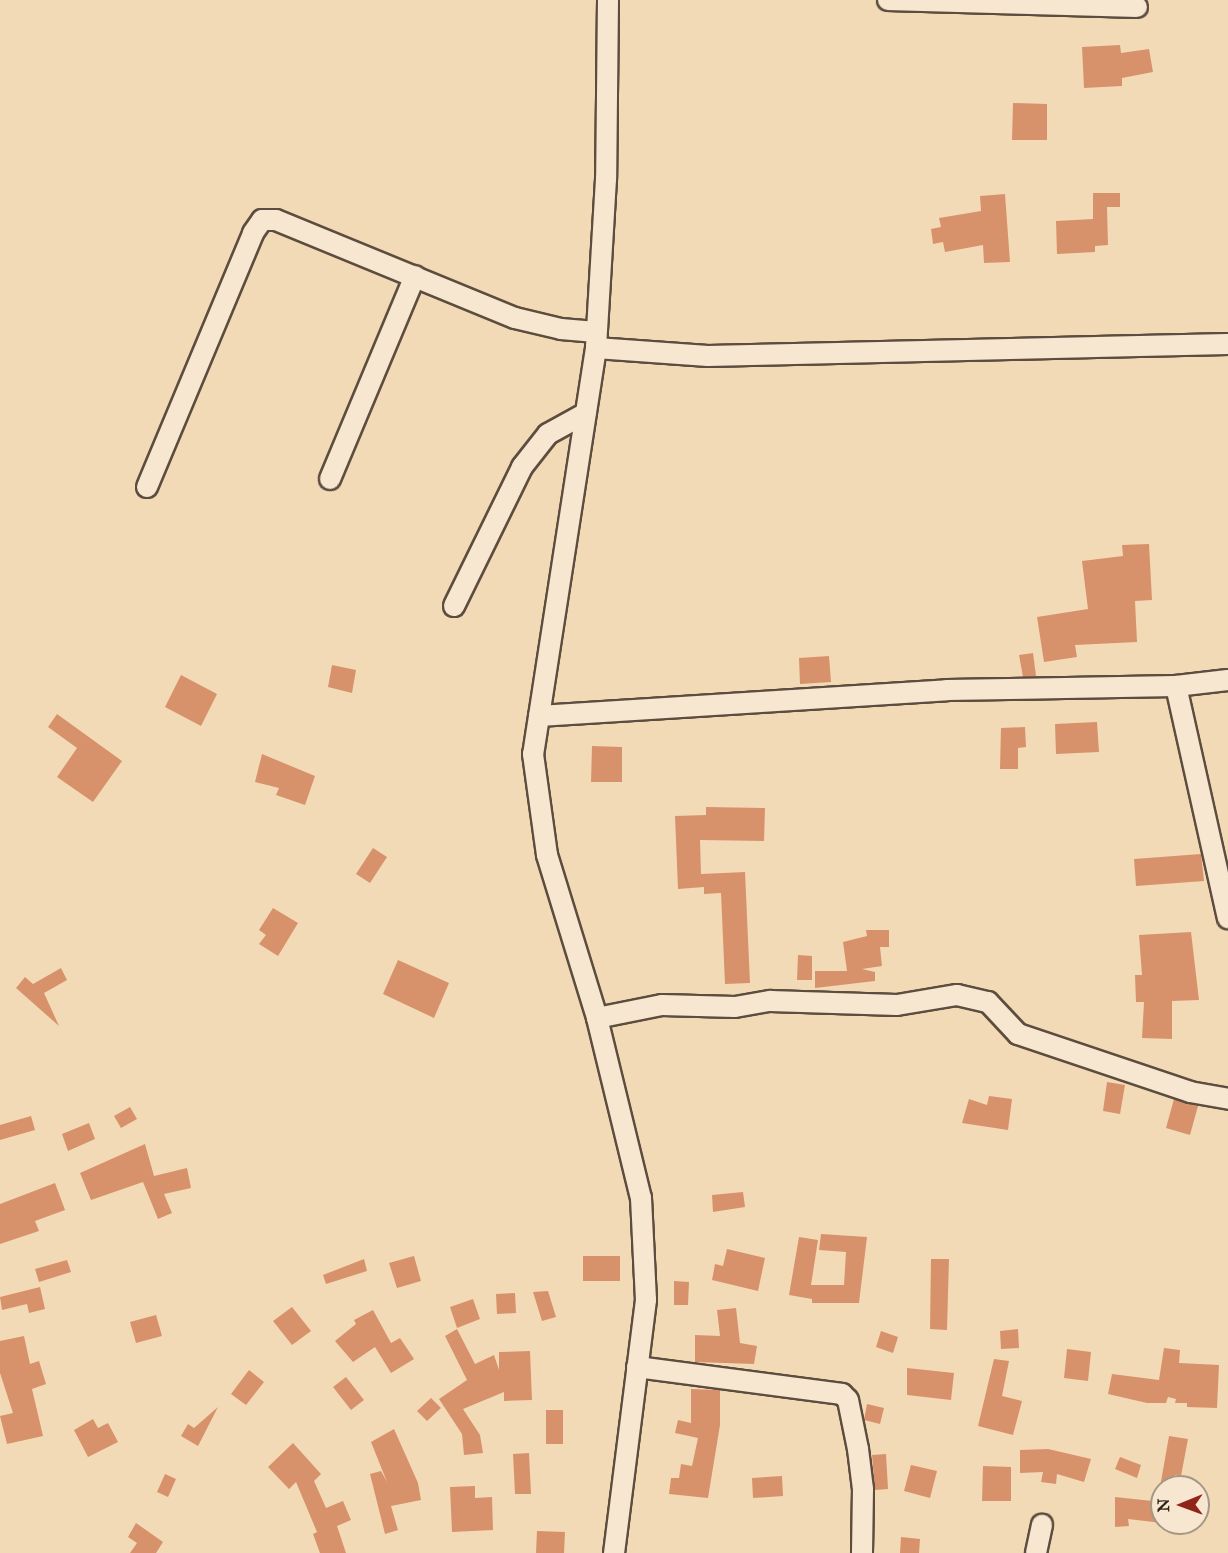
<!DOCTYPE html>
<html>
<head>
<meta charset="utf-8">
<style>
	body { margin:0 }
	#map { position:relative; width:1228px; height:1553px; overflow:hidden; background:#f2dab6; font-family:"IM FELL Great Primer",serif }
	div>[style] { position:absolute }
	.building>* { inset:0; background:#d8926b }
	.roads { filter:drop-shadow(2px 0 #5d4d3f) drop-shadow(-2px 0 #5d4d3f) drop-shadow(0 2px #5d4d3f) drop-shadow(0 -2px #5d4d3f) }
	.minor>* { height:20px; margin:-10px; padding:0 10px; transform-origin:10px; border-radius:10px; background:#f7e7d0 }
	span { translate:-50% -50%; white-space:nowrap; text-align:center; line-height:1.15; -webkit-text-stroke:6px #f7e7d0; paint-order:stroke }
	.north { position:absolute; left:1150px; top:1475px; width:60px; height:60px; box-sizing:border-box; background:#f7e7d0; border:2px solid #a59786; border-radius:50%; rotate:269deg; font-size:16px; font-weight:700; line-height:24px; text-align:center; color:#2b1e17 }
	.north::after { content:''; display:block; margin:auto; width:21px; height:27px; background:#8f2418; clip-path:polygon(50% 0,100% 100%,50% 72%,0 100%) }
</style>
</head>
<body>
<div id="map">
	<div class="building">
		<i style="clip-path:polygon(1120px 45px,1121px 53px,1149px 49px,1153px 72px,1122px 78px,1122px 86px,1084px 88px,1082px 47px)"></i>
		<i style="clip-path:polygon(1013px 103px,1047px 104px,1047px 140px,1012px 140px)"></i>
		<i style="clip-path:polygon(1093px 193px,1120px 193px,1120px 207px,1107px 207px,1108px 245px,1095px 246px,1095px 252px,1057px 254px,1056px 221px,1093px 219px)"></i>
		<i style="clip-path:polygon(1005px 194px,1010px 262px,984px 263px,983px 245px,945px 252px,943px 242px,933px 244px,931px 229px,941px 227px,939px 218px,981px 211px,980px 196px)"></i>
		<i style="clip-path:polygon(1149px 544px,1152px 600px,1135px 601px,1137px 642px,1075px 645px,1077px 657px,1044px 662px,1037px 617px,1088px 609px,1082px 561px,1123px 556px,1122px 545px)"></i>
		<i style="clip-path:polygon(1033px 653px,1036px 676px,1023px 677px,1019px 655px)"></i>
		<i style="clip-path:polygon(829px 656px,831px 682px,800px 684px,799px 658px)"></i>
		<i style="clip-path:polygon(332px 665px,356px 670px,352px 693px,328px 687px)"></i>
		<i style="clip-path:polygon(181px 675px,217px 694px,201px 726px,165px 707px)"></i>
		<i style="clip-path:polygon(57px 714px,122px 761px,93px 802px,57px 777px,77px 748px,48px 727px)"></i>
		<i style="clip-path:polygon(1097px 722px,1099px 752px,1056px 754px,1055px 724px)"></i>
		<i style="clip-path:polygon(1025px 727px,1026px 747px,1018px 748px,1018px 769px,1000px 769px,1001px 728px)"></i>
		<i style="clip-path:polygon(592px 746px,622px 747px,622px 782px,591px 782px)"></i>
		<i style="clip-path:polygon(262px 754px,315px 776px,305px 805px,276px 795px,279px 788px,255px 782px)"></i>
		<i style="clip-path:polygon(706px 807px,765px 808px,764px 841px,700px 840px,701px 874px,745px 872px,750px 983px,725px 984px,721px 893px,704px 894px,704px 887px,678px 889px,675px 816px,706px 815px)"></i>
		<i style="clip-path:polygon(373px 848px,387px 857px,370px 883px,356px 874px)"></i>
		<i style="clip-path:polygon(1201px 854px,1204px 881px,1136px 886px,1134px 859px)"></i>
		<i style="clip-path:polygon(273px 908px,298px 923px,278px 956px,259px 944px,266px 935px,259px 930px)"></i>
		<i style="clip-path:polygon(866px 930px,889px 930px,889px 947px,880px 947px,882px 966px,862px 969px,875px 972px,875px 981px,815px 988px,815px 971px,847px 971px,843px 942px,867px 936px)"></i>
		<i style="clip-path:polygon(1191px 932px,1199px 1000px,1172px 1001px,1172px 1039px,1142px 1038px,1144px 1002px,1136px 1002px,1135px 975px,1142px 975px,1139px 935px)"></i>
		<i style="clip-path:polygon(798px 955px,812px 956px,812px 980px,797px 980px)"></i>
		<i style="clip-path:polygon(398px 960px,449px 983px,434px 1018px,383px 994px)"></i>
		<i style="clip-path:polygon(61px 968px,67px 980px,44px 993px,59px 1026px,16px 988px,25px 977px,33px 984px)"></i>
		<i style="clip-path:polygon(1107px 1082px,1125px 1085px,1120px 1114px,1103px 1111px)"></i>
		<i style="clip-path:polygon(989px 1096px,1012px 1099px,1008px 1130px,962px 1123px,969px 1099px,987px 1105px)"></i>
		<i style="clip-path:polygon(1174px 1099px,1198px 1106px,1190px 1135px,1166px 1128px)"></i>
		<i style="clip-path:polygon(130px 1107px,137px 1119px,121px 1128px,114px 1116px)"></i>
		<i style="clip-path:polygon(31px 1116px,35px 1130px,0 1140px,0 1125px)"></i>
		<i style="clip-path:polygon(89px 1123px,95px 1139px,68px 1151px,62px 1134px)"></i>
		<i style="clip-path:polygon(145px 1144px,154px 1176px,187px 1168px,191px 1188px,164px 1194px,172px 1213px,158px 1219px,143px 1182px,91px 1200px,80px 1173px)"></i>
		<i style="clip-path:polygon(55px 1183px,65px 1210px,35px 1221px,39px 1231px,0 1244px,0 1204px)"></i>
		<i style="clip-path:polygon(743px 1192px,745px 1207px,713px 1212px,712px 1195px)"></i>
		<i style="clip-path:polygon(821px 1234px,867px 1237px,859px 1303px,812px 1303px,812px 1299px,789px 1295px,799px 1237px,818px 1240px,811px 1285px,844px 1285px,846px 1252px,819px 1250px)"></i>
		<i style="clip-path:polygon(727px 1249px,765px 1258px,758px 1291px,712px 1280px,715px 1264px,723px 1266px)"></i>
		<i style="clip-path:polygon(414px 1256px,421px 1281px,397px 1288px,389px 1263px)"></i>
		<i style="clip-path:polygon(583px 1256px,620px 1256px,620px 1281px,583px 1281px)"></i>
		<i style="clip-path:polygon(364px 1259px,367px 1271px,326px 1284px,323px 1275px)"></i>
		<i style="clip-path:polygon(931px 1259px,949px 1259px,947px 1330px,930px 1329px)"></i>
		<i style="clip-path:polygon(67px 1260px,71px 1272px,39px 1282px,35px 1269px)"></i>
		<i style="clip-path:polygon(674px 1281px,689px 1282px,688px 1305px,674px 1305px)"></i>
		<i style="clip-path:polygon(40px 1287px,45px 1309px,29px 1313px,27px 1304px,2px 1310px,0 1297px)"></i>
		<i style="clip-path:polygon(548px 1291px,556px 1317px,542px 1321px,533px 1292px)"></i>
		<i style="clip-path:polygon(515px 1293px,516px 1313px,497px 1314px,496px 1294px)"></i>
		<i style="clip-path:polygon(473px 1299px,480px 1319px,457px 1328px,450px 1307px)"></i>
		<i style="clip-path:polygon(292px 1307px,311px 1331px,292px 1345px,273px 1321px)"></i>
		<i style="clip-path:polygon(736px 1308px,740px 1343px,757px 1346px,754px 1364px,695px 1362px,695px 1335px,720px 1336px,717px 1310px)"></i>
		<i style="clip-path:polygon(373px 1310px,391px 1343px,400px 1338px,414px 1359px,391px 1373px,375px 1347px,353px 1362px,335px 1341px,356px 1324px,354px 1320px)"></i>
		<i style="clip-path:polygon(156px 1315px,162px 1336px,136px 1343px,130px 1322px)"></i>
		<i style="clip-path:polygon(457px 1329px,475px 1364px,494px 1355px,499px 1370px,499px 1352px,530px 1351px,532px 1400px,504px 1401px,504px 1392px,463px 1409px,480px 1435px,483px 1453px,464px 1455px,462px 1434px,439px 1399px,467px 1380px,445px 1336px)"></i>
		<i style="clip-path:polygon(1018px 1329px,1019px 1348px,1001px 1349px,1000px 1331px)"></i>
		<i style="clip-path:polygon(881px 1331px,898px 1337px,893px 1353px,876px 1347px)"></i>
		<i style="clip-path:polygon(24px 1336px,30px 1364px,39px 1361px,46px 1384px,32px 1389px,43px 1436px,7px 1444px,0 1416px,13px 1413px,0 1373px,0 1341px)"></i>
		<i style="clip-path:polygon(1164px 1348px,1180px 1350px,1179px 1363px,1219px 1365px,1217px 1408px,1187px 1407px,1187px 1403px,1175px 1403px,1176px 1399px,1168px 1397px,1166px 1403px,1147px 1403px,1108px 1394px,1112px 1374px,1159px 1380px)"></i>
		<i style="clip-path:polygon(1067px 1349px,1091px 1352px,1088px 1381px,1064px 1378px)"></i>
		<i style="clip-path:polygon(994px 1359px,1009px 1361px,1002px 1396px,1022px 1401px,1013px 1435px,978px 1426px)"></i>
		<i style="clip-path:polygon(907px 1368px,954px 1373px,951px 1400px,907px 1395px)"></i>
		<i style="clip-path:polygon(249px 1370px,264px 1382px,246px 1405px,231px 1394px)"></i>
		<i style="clip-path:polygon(346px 1377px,364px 1400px,351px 1410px,333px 1387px)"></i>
		<i style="clip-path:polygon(691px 1389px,720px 1390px,720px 1425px,708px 1498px,669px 1494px,671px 1478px,679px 1478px,681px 1464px,692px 1466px,698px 1438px,675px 1433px,678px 1420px,691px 1423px)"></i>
		<i style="clip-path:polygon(431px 1398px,441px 1408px,427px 1421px,417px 1411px)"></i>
		<i style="clip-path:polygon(867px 1404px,884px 1408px,880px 1424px,864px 1420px)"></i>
		<i style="clip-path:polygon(218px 1407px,198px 1446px,181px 1436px,188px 1424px,194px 1428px)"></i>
		<i style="clip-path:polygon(546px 1410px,563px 1410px,563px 1444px,546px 1444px)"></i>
		<i style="clip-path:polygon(93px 1419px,98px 1428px,108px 1423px,118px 1442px,88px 1457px,74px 1430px)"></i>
		<i style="clip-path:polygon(394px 1429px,418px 1483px,421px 1500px,391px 1506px,398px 1530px,385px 1534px,370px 1474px,381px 1471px,387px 1482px,371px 1442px)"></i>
		<i style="clip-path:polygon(1169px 1436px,1188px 1439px,1181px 1476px,1175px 1475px,1173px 1487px,1160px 1487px)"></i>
		<i style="clip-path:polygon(293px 1443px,321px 1474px,314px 1481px,326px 1508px,343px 1501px,351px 1520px,337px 1526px,346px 1553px,320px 1553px,313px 1534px,317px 1532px,296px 1482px,289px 1489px,268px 1467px)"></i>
		<i style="clip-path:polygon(1048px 1449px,1091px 1459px,1084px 1482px,1057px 1474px,1056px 1484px,1041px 1482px,1043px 1472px,1020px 1473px,1020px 1450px)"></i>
		<i style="clip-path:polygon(529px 1453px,531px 1494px,515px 1494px,513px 1454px)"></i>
		<i style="clip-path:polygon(886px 1454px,888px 1489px,875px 1490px,872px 1455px)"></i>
		<i style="clip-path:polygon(1120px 1457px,1141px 1465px,1137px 1478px,1115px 1469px)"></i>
		<i style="clip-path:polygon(911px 1465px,937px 1471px,930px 1498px,904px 1491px)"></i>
		<i style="clip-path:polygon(983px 1466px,1011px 1467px,1011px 1501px,982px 1501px)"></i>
		<i style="clip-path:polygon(165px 1474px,176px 1479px,168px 1497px,157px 1492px)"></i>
		<i style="clip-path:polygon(782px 1476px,783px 1496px,753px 1498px,752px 1478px)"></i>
		<i style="clip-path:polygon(475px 1486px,475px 1498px,492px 1497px,493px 1530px,452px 1532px,450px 1487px)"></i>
		<i style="clip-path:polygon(1115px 1497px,1162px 1502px,1162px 1523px,1128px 1519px,1129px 1526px,1115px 1527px)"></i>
		<i style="clip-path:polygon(136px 1523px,163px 1542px,156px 1553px,130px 1553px,137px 1543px,128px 1537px)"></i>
		<i style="clip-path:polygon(537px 1531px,565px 1532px,564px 1553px,536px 1553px)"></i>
		<i style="clip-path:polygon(901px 1537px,920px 1539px,919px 1553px,900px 1553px)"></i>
	</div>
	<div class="roads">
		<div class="minor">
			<i style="left:608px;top:0;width:179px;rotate:90.6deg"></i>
			<i style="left:606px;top:179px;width:169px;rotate:93.4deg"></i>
			<i style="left:596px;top:348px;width:411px;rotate:98.8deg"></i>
			<i style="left:533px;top:754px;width:102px;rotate:82.1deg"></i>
			<i style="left:547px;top:855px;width:170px;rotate:72.9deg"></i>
			<i style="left:597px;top:1018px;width:185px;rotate:76.3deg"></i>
			<i style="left:641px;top:1198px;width:102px;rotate:87.2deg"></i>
			<i style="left:646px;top:1300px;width:255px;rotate:97.2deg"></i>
			<i style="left:888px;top:0;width:249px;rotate:1.6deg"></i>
			<i style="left:596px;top:348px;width:112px;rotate:4.1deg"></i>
			<i style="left:708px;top:356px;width:520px;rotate:-1.32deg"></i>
			<i style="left:330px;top:479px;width:220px;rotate:-67.3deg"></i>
			<i style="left:147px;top:487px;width:275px;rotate:-67.3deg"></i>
			<i style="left:253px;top:233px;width:16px;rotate:-55deg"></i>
			<i style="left:262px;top:220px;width:14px"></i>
			<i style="left:276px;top:220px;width:258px;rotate:22.3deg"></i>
			<i style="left:515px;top:318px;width:47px;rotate:13.4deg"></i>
			<i style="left:561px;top:329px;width:35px;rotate:5deg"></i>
			<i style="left:454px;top:606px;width:155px;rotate:-63.9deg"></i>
			<i style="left:522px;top:467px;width:42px;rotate:-51.8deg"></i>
			<i style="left:548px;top:434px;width:43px;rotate:-28.9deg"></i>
			<i style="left:1176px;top:686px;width:238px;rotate:77.4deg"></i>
			<i style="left:539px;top:716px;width:409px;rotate:-3.6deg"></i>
			<i style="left:947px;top:690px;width:229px;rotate:-1deg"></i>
			<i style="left:1176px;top:686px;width:52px;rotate:-6.6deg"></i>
			<i style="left:597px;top:1018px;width:66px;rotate:-11.3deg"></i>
			<i style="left:662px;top:1005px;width:73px;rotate:1.6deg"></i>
			<i style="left:735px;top:1007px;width:36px;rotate:-10deg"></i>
			<i style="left:770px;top:1001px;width:127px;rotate:1.8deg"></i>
			<i style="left:897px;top:1005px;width:61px;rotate:-9.5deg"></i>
			<i style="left:957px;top:995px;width:32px;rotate:13deg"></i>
			<i style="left:988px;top:1002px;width:44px;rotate:46.8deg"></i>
			<i style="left:1018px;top:1034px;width:182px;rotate:18.6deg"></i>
			<i style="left:1190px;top:1092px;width:39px;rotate:10deg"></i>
			<i style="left:637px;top:1367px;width:207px;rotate:7.5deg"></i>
			<i style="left:842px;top:1394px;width:8px;rotate:45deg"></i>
			<i style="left:848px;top:1400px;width:50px;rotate:78.5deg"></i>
			<i style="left:858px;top:1449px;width:40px;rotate:82.9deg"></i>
			<i style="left:863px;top:1489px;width:64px;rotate:90.9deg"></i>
			<i style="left:1036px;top:1553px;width:29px;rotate:-78deg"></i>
		</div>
	</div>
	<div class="north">N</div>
</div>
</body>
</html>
